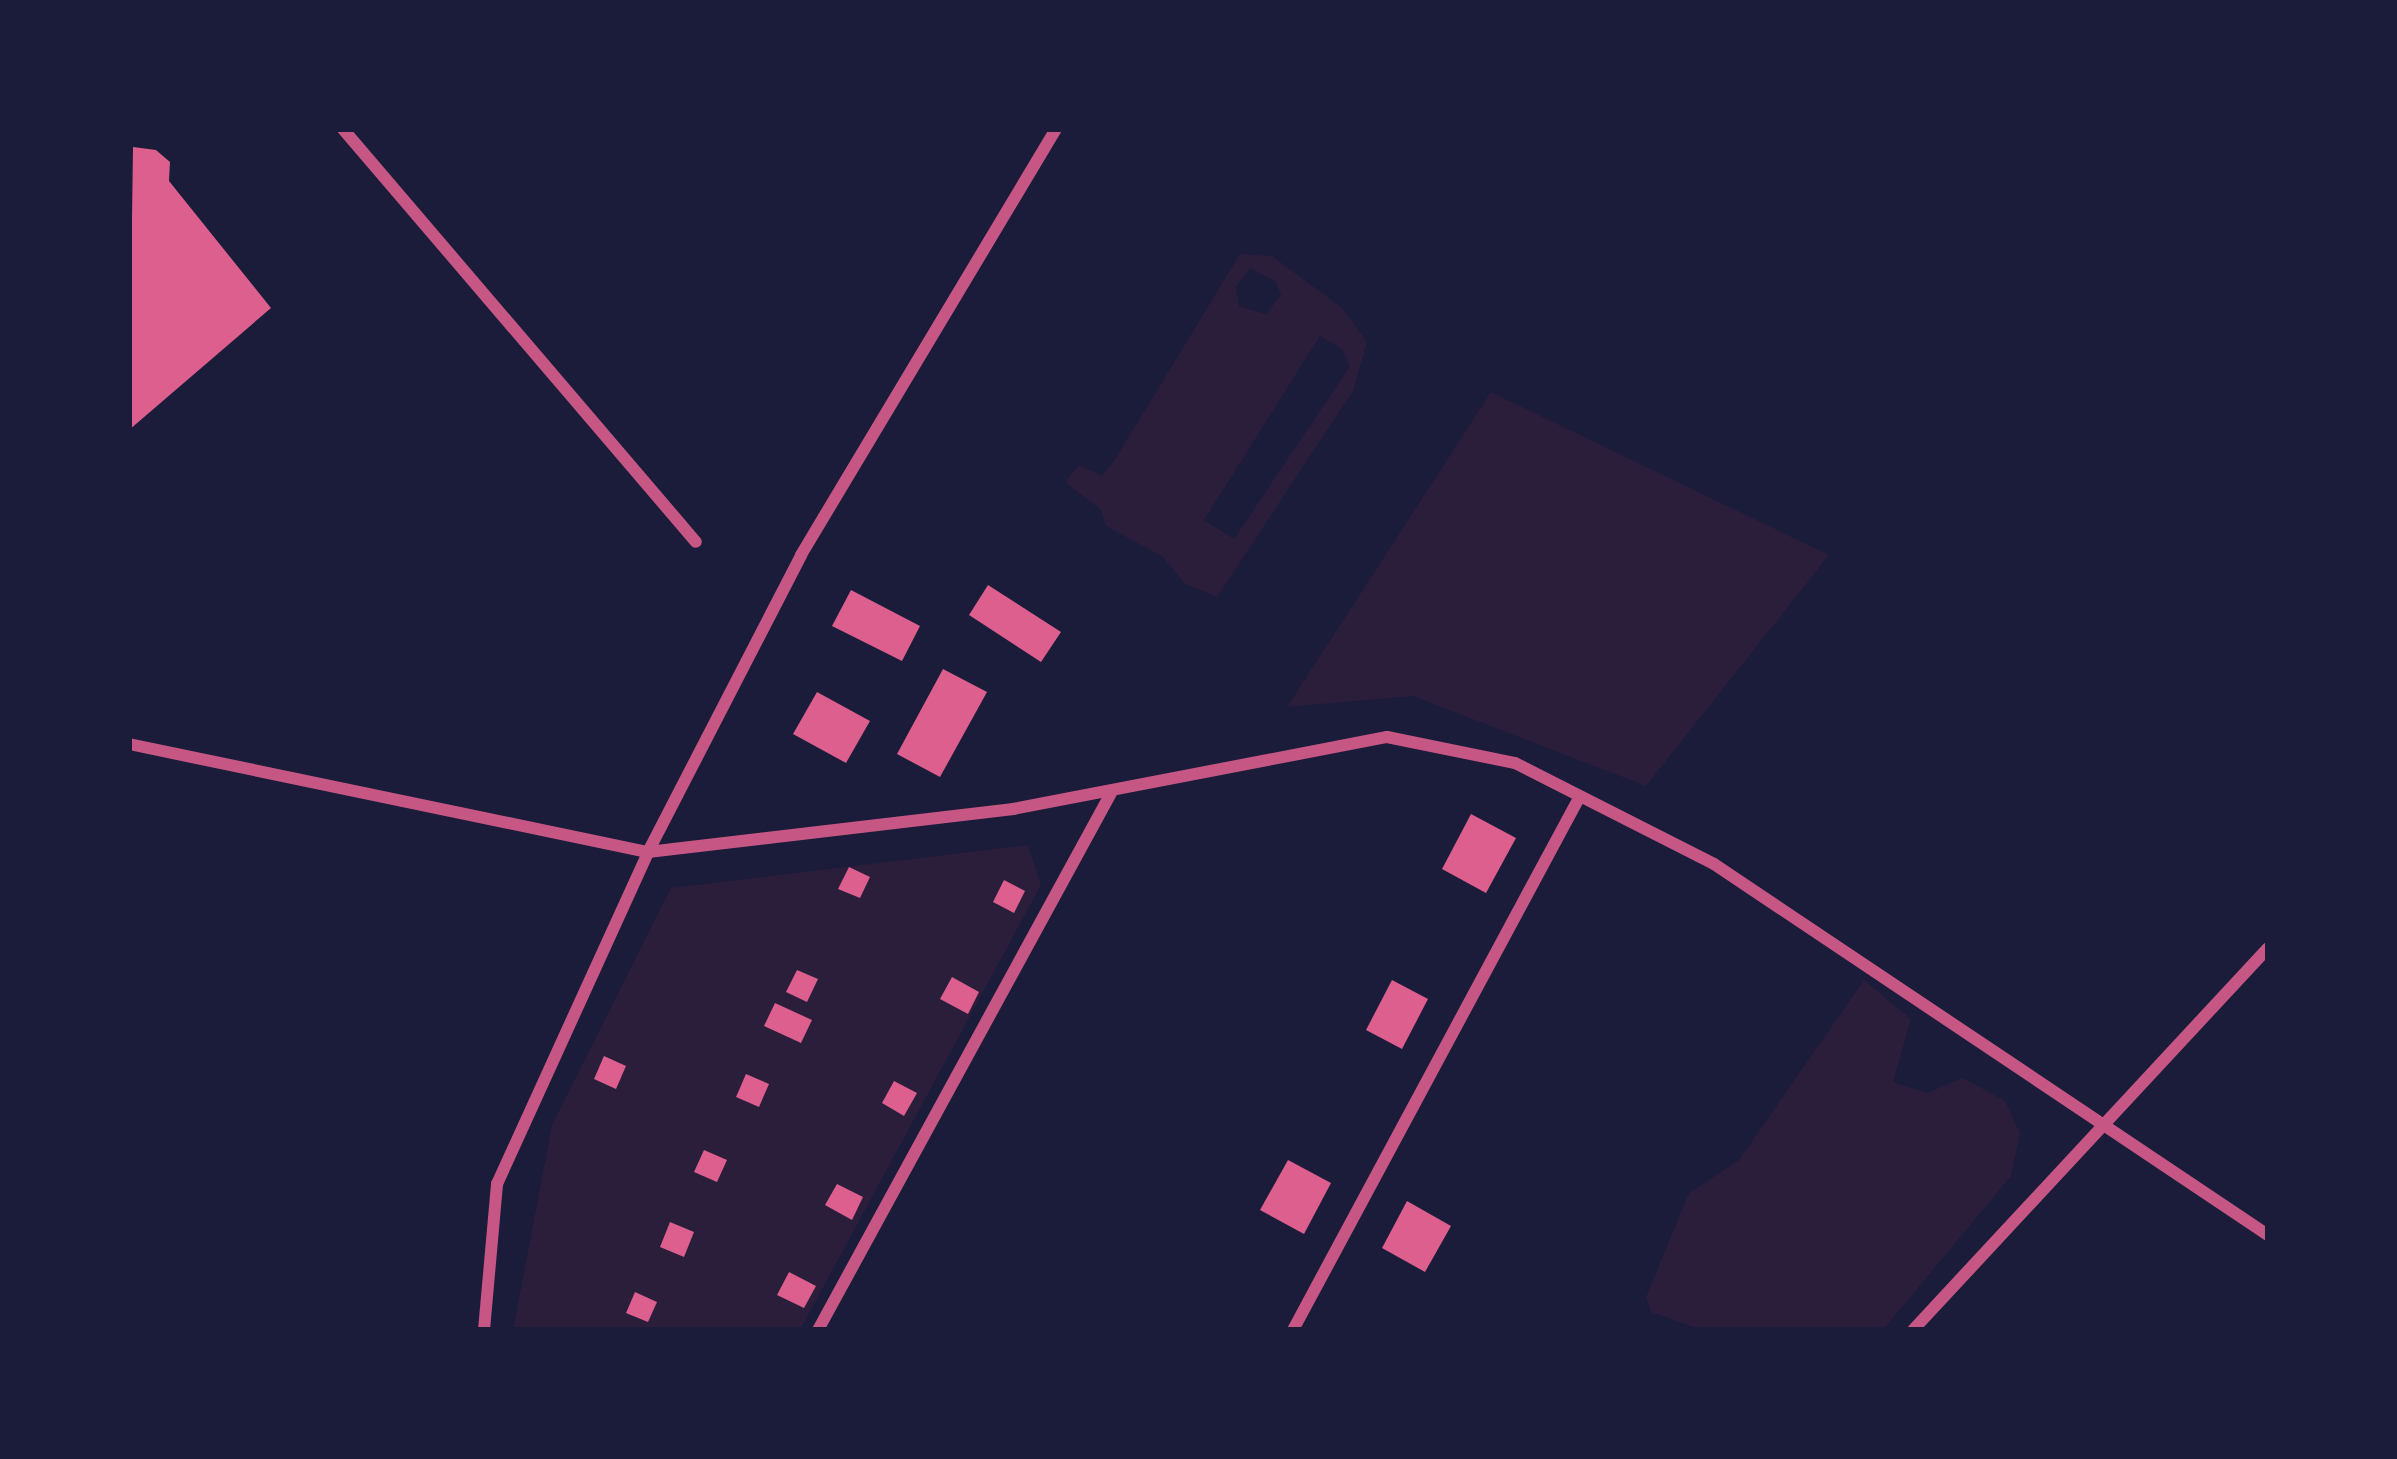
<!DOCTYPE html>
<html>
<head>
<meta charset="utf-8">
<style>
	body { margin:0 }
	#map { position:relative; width:2397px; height:1459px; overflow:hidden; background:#1b1b3a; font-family:Inter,sans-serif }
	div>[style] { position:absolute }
	.green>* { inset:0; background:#2a1e3b }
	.building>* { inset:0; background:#dd5f8e }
	.minor>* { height:12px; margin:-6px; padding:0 6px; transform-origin:6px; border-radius:6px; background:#c65784 }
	span { translate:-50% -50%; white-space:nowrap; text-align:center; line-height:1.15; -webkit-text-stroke:9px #1b1b3a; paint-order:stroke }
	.frame { position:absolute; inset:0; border:132px solid #1b1b3a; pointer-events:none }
</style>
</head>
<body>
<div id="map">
	<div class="green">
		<i style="clip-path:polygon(evenodd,1240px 254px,1272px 256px,1342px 308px,1367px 342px,1353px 391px,1217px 597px,1185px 584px,1163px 557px,1106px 526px,1101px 510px,1065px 482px,1079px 465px,1102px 476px,1114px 461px,1240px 254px,1250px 268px,1276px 282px,1281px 295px,1266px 314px,1239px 306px,1236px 287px,1250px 268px,1240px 254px,1320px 336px,1342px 349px,1350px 366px,1234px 539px,1204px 520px,1320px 336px)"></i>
		<i style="clip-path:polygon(1491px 392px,1829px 555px,1646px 786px,1413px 696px,1287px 707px)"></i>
		<i style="clip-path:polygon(1028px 845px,1041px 885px,800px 1330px,513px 1330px,552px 1125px,671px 888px)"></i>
		<i style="clip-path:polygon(1864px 980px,1911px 1019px,1893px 1082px,1927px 1093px,1963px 1078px,2005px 1101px,2020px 1133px,2011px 1176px,1883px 1330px,1702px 1330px,1651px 1312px,1646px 1297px,1689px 1193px,1739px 1160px)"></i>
	</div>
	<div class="building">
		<i style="clip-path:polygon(133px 147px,156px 150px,170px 162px,169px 181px,271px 308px,129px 430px)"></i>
		<i style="clip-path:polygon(988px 585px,1061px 632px,1041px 662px,969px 615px)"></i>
		<i style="clip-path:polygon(851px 590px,920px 626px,902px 661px,832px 626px)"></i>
		<i style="clip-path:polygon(943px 669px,987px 692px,940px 777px,897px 754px)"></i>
		<i style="clip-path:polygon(817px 692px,870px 721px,846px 763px,793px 734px)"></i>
		<i style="clip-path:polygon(1471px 814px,1516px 838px,1486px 893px,1442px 869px)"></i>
		<i style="clip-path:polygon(849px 867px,870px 877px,860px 898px,838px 889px)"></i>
		<i style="clip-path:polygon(1004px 880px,1025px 891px,1014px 913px,993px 902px)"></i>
		<i style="clip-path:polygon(797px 970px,818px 979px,807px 1002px,786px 992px)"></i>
		<i style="clip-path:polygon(952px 977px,979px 992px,968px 1014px,940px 999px)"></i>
		<i style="clip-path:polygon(1392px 980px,1428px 999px,1402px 1049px,1366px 1030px)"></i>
		<i style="clip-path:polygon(775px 1003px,812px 1020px,801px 1043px,764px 1026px)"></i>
		<i style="clip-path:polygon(604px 1056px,626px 1066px,616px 1089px,594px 1079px)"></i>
		<i style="clip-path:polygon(746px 1074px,769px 1084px,759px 1107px,736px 1097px)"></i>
		<i style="clip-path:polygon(894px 1081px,917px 1093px,904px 1116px,882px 1103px)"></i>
		<i style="clip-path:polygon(704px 1150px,727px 1160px,717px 1182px,694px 1172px)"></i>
		<i style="clip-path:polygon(1288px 1160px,1331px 1183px,1304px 1234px,1260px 1210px)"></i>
		<i style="clip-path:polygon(837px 1184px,863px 1197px,852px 1220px,825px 1205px)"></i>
		<i style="clip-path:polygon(1407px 1201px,1451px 1226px,1425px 1272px,1382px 1248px)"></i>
		<i style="clip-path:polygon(670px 1222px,694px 1232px,684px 1257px,660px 1247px)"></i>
		<i style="clip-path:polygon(789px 1272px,816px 1286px,804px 1308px,777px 1295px)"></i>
		<i style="clip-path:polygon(635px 1292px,657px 1302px,648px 1322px,626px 1313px)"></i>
	</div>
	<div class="minor">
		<i style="left:343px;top:129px;width:543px;rotate:49.48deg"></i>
		<i style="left:129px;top:744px;width:530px;rotate:11.76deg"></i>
		<i style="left:648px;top:852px;width:368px;rotate:-6.7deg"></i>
		<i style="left:1013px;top:809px;width:381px;rotate:-10.9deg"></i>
		<i style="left:1387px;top:737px;width:131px;rotate:11.5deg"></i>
		<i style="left:1515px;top:763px;width:223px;rotate:26.9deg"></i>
		<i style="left:1714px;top:864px;width:667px;rotate:33.81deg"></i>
		<i style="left:484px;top:1330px;width:147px;rotate:-84.9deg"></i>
		<i style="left:497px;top:1184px;width:365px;rotate:-65.5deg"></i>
		<i style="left:648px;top:852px;width:334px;rotate:-62.7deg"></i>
		<i style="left:801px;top:555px;width:496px;rotate:-59.1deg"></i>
		<i style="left:818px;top:1330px;width:612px;rotate:-61.38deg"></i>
		<i style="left:1293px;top:1330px;width:604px;rotate:-61.74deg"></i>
		<i style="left:1913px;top:1330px;width:521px;rotate:-47.1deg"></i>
	</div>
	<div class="frame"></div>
</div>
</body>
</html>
